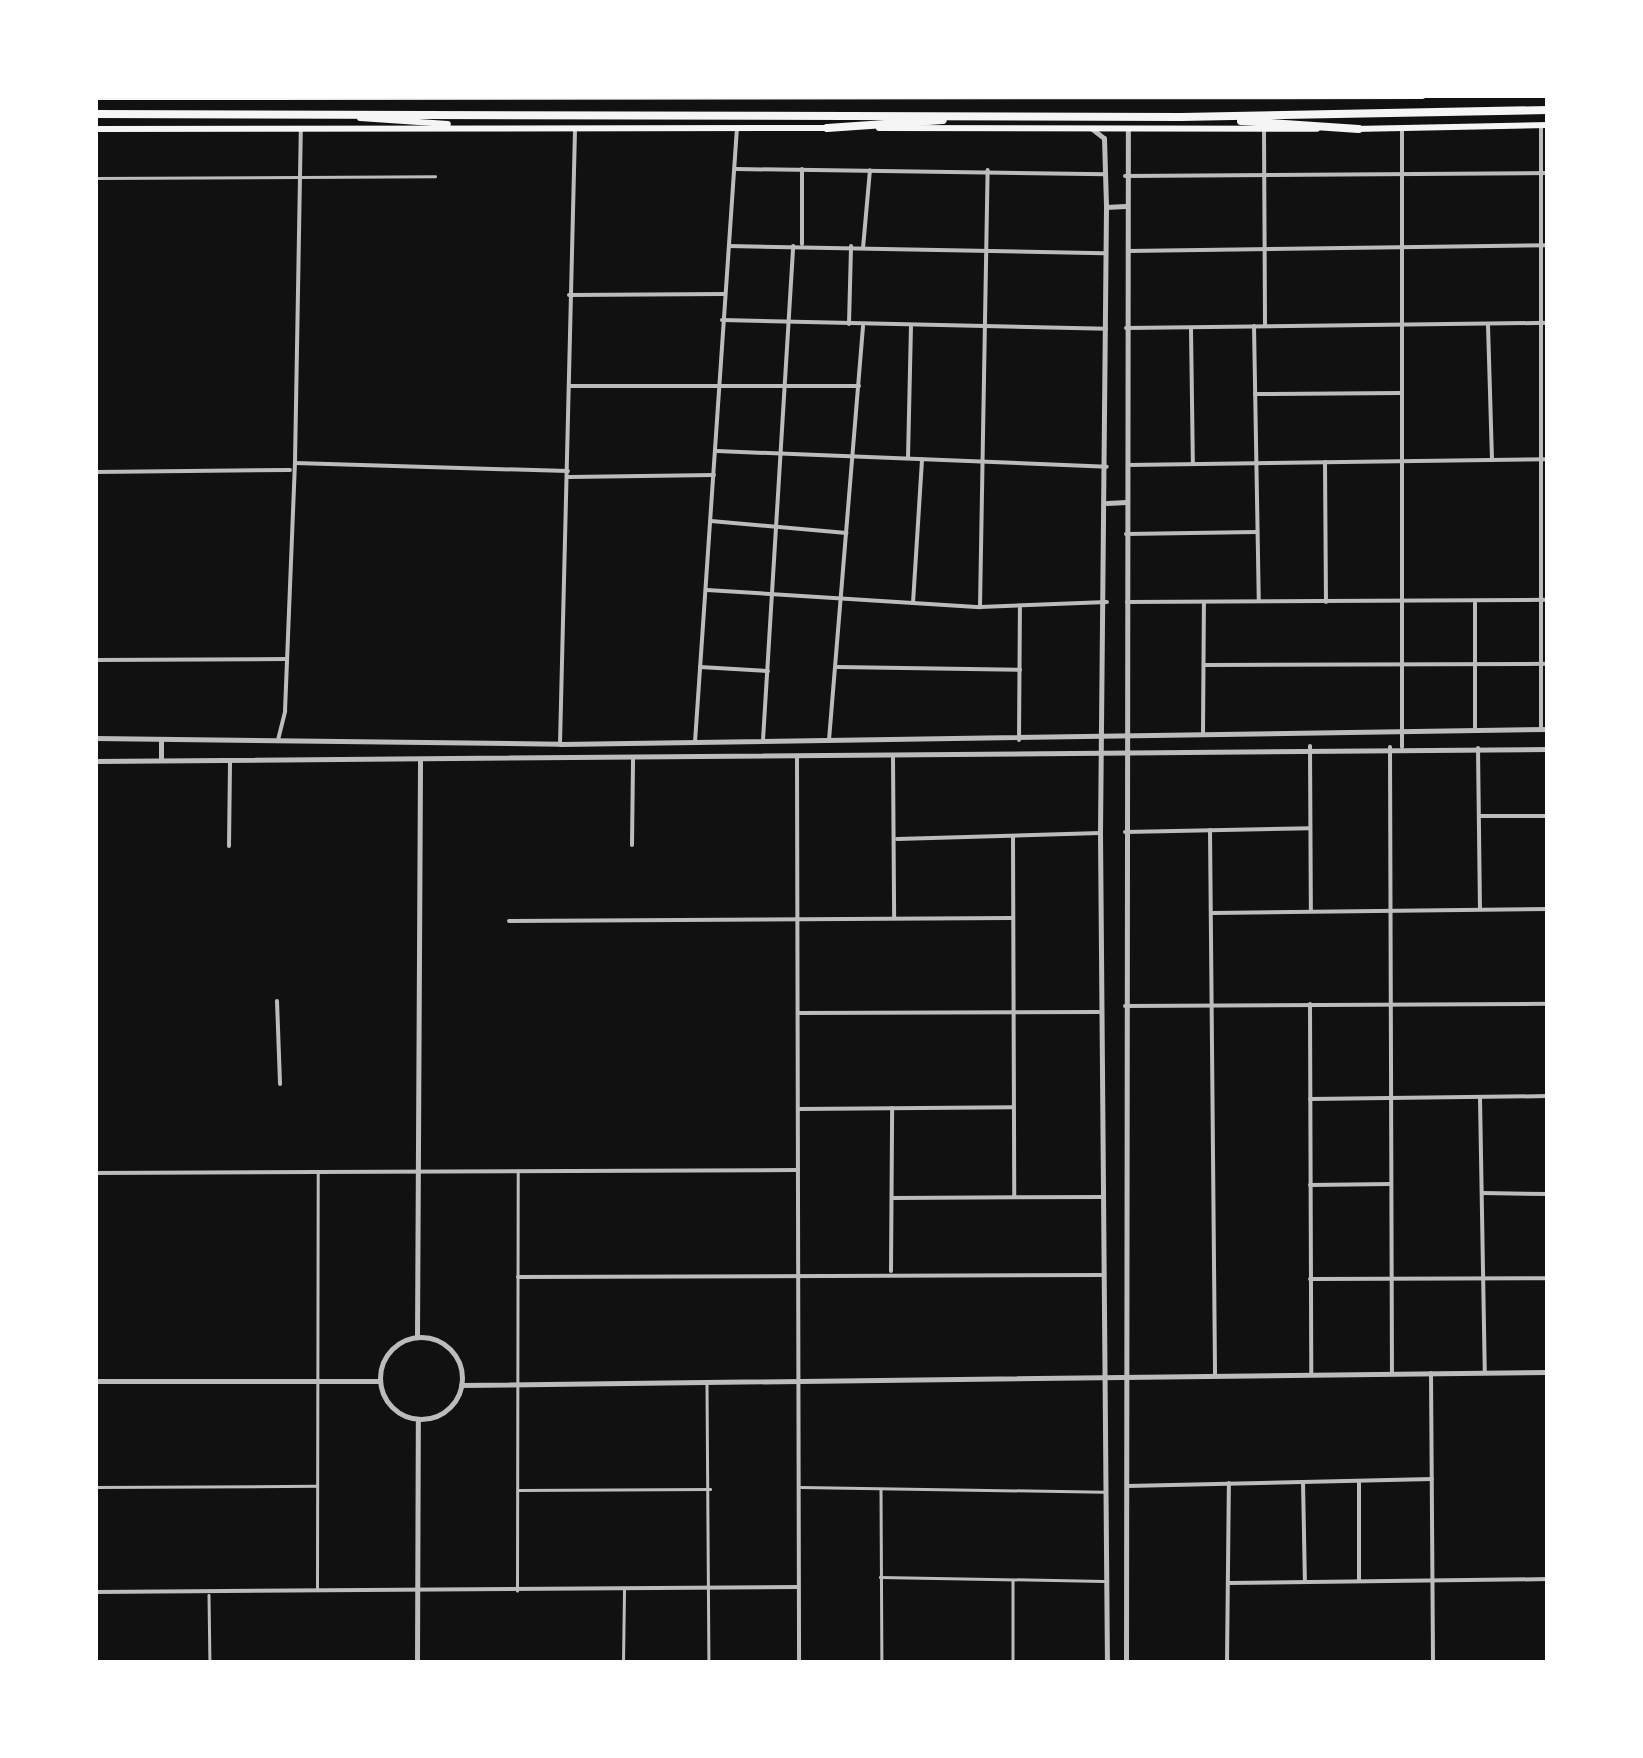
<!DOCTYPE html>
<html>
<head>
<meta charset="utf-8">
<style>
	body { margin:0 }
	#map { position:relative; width:1643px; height:1758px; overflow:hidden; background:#111; font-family:Jost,sans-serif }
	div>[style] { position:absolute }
	.service>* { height:2.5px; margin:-1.25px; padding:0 1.25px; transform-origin:1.25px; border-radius:1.25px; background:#bcbcbc }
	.minor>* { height:4px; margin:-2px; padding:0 2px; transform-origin:2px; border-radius:2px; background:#bcbcbc }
	.tertiary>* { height:5px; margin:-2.5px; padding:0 2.5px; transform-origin:2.5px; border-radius:2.5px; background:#bcbcbc }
	.tertiary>.ring { margin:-2.5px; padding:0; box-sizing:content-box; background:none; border:5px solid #bcbcbc; border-radius:50% }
	.primary>* { height:6px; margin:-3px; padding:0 3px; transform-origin:3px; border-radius:3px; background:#f5f5f5 }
	.motorway>* { height:8px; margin:-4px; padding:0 4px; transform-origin:4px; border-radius:4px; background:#f5f5f5 }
	span { translate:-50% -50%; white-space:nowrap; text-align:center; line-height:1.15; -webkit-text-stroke:10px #fff; paint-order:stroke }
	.frame { position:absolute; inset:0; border:98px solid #fff; pointer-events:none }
</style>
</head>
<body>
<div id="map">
	<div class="service">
		<i style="left:95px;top:178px;width:340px;rotate:-0.3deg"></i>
		<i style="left:707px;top:1385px;width:278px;rotate:89.6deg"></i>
		<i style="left:95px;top:1487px;width:221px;rotate:-0.3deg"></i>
		<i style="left:801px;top:1487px;width:302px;rotate:0.9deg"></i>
		<i style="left:519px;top:1490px;width:191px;rotate:-0.3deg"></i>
		<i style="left:881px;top:1490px;width:173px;rotate:89.7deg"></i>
		<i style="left:880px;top:1577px;width:224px;rotate:1deg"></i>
		<i style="left:1013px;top:1580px;width:83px;rotate:90deg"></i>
		<i style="left:317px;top:1589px;width:416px;rotate:-89.9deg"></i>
		<i style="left:517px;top:1591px;width:418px;rotate:-89.9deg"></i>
		<i style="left:209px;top:1595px;width:68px;rotate:89.2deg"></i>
		<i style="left:623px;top:1663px;width:73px;rotate:-89.2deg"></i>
		<i style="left:966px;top:1663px;width:45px;rotate:-1.3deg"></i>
	</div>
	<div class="minor">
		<i style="left:1264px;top:130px;width:195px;rotate:89.7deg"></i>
		<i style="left:736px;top:169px;width:370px;rotate:0.8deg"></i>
		<i style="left:802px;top:169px;width:75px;rotate:90deg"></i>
		<i style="left:1125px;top:176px;width:423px;rotate:-0.4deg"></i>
		<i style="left:729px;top:246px;width:375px;rotate:1.1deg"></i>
		<i style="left:863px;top:248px;width:78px;rotate:-84.9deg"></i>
		<i style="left:1128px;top:251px;width:420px;rotate:-0.8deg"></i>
		<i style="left:569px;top:295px;width:155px;rotate:-0.4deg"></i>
		<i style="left:722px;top:320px;width:384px;rotate:1.3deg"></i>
		<i style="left:849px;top:324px;width:78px;rotate:-88.5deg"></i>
		<i style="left:1488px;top:325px;width:135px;rotate:88.3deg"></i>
		<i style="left:1254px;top:326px;width:275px;rotate:89deg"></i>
		<i style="left:1126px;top:328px;width:422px;rotate:-0.7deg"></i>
		<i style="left:1191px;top:329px;width:135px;rotate:89.2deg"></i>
		<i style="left:569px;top:386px;width:290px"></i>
		<i style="left:1255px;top:394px;width:146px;rotate:-0.4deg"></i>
		<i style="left:717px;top:451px;width:390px;rotate:2.3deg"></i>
		<i style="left:908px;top:458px;width:131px;rotate:-88.7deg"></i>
		<i style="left:1325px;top:462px;width:140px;rotate:89.6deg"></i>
		<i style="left:295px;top:463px;width:273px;rotate:1.7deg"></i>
		<i style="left:1128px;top:465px;width:420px;rotate:-0.8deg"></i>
		<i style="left:95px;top:472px;width:195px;rotate:-0.6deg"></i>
		<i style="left:569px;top:477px;width:145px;rotate:-0.8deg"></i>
		<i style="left:711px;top:521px;width:136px;rotate:5.1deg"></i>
		<i style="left:1126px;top:534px;width:131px;rotate:-0.9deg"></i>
		<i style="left:707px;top:590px;width:274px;rotate:3.6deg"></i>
		<i style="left:980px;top:607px;width:127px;rotate:-2.3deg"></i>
		<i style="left:1127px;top:602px;width:421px;rotate:-0.3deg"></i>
		<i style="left:913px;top:603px;width:144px;rotate:-86.4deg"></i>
		<i style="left:1475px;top:603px;width:125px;rotate:90deg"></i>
		<i style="left:980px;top:607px;width:437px;rotate:-89deg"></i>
		<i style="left:95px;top:660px;width:192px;rotate:-0.3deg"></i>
		<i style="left:1204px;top:665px;width:344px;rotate:-0.2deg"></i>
		<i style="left:700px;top:667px;width:68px;rotate:3.4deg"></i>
		<i style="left:837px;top:667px;width:183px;rotate:0.9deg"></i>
		<i style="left:1541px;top:729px;width:604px;rotate:-90deg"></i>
		<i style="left:1203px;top:735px;width:133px;rotate:-89.6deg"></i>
		<i style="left:278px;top:740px;width:30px;rotate:-76deg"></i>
		<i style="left:285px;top:711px;width:248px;rotate:-87.7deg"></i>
		<i style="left:295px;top:463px;width:335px;rotate:-89deg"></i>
		<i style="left:763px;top:740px;width:495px;rotate:-86.5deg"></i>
		<i style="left:829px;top:740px;width:415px;rotate:-85.3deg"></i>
		<i style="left:1019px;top:740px;width:132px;rotate:-89.6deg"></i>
		<i style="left:695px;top:742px;width:615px;rotate:-86.09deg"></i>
		<i style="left:560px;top:744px;width:615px;rotate:-88.6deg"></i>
		<i style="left:1310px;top:746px;width:165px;rotate:89.7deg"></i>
		<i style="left:1390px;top:747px;width:625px;rotate:89.82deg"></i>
		<i style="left:1402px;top:747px;width:618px;rotate:-90deg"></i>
		<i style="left:1478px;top:748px;width:160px;rotate:89.3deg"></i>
		<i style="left:893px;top:756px;width:161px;rotate:89.6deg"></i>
		<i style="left:797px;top:757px;width:906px;rotate:89.87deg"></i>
		<i style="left:1479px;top:816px;width:69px"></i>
		<i style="left:1210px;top:830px;width:545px;rotate:89.47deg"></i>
		<i style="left:1125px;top:832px;width:185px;rotate:-1.2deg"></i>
		<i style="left:1013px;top:837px;width:360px;rotate:89.8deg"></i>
		<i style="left:897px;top:839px;width:203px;rotate:-1.7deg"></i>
		<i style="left:632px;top:845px;width:87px;rotate:-89.3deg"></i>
		<i style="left:229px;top:846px;width:85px;rotate:-89.3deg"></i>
		<i style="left:1213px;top:913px;width:335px;rotate:-0.7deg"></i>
		<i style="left:509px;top:921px;width:502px;rotate:-0.34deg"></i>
		<i style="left:277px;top:1001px;width:83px;rotate:87.9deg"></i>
		<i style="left:1310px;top:1004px;width:371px;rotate:89.8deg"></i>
		<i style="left:1125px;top:1006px;width:423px;rotate:-0.3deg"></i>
		<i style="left:799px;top:1013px;width:300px;rotate:-0.2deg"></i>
		<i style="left:1480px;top:1098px;width:274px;rotate:89deg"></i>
		<i style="left:1310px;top:1099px;width:238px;rotate:-0.7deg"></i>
		<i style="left:799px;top:1109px;width:214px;rotate:-0.5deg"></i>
		<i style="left:95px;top:1173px;width:703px;rotate:-0.24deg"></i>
		<i style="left:1310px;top:1185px;width:81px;rotate:-0.7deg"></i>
		<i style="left:1482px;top:1193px;width:66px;rotate:0.9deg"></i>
		<i style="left:892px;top:1198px;width:212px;rotate:-0.3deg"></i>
		<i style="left:891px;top:1271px;width:163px;rotate:-89.6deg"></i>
		<i style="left:518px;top:1277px;width:586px;rotate:-0.2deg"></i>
		<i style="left:1310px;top:1279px;width:238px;rotate:-0.2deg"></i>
		<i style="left:1431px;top:1373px;width:290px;rotate:89.6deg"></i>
		<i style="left:1359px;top:1481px;width:100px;rotate:90deg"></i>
		<i style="left:1303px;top:1482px;width:100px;rotate:88.9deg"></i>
		<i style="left:1127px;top:1486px;width:305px;rotate:-1.3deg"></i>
		<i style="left:1228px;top:1583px;width:320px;rotate:-0.7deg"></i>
		<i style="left:95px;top:1592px;width:703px;rotate:-0.41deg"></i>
		<i style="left:1227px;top:1663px;width:180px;rotate:-89.4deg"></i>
	</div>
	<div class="tertiary">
		<i style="left:1091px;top:128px;width:16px;rotate:38deg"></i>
		<i style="left:1104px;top:138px;width:69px;rotate:88.3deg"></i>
		<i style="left:1106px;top:207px;width:626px;rotate:90.55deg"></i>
		<i style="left:1100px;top:833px;width:830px;rotate:89.52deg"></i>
		<i style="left:1106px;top:207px;width:19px;rotate:-3deg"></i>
		<i style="left:1107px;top:503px;width:19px;rotate:-3deg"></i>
		<i style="left:95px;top:738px;width:465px;rotate:0.7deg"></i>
		<i style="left:560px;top:744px;width:988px;rotate:-0.87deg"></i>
		<i style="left:161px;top:739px;width:21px;rotate:90deg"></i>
		<i style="left:95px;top:761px;width:1453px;rotate:-0.47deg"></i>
		<i style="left:417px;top:1337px;width:576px;rotate:-89.7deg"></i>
		<i class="ring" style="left:380px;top:1337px;width:77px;height:77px"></i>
		<i style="left:95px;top:1381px;width:284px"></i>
		<i style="left:461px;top:1385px;width:1087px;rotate:-0.69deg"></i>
		<i style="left:417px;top:1663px;width:242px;rotate:-89.8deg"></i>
		<i style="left:1126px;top:1663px;width:1534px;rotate:-89.93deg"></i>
	</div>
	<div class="primary">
		<i style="left:360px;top:118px;width:88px;rotate:3.9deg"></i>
		<i style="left:879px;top:128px;width:438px;rotate:0.1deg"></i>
		<i style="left:95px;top:129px;width:737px;rotate:-0.08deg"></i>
		<i style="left:1354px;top:129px;width:194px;rotate:-1.2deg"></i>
	</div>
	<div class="motorway">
		<i style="left:95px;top:96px;width:1327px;rotate:-0.04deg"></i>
		<i style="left:95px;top:114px;width:1086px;rotate:0.16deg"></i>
		<i style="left:1181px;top:117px;width:367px;rotate:-1.1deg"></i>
		<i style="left:1241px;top:121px;width:118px;rotate:3.9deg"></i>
		<i style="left:827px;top:128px;width:116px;rotate:-3.9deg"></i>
	</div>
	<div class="frame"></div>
</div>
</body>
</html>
